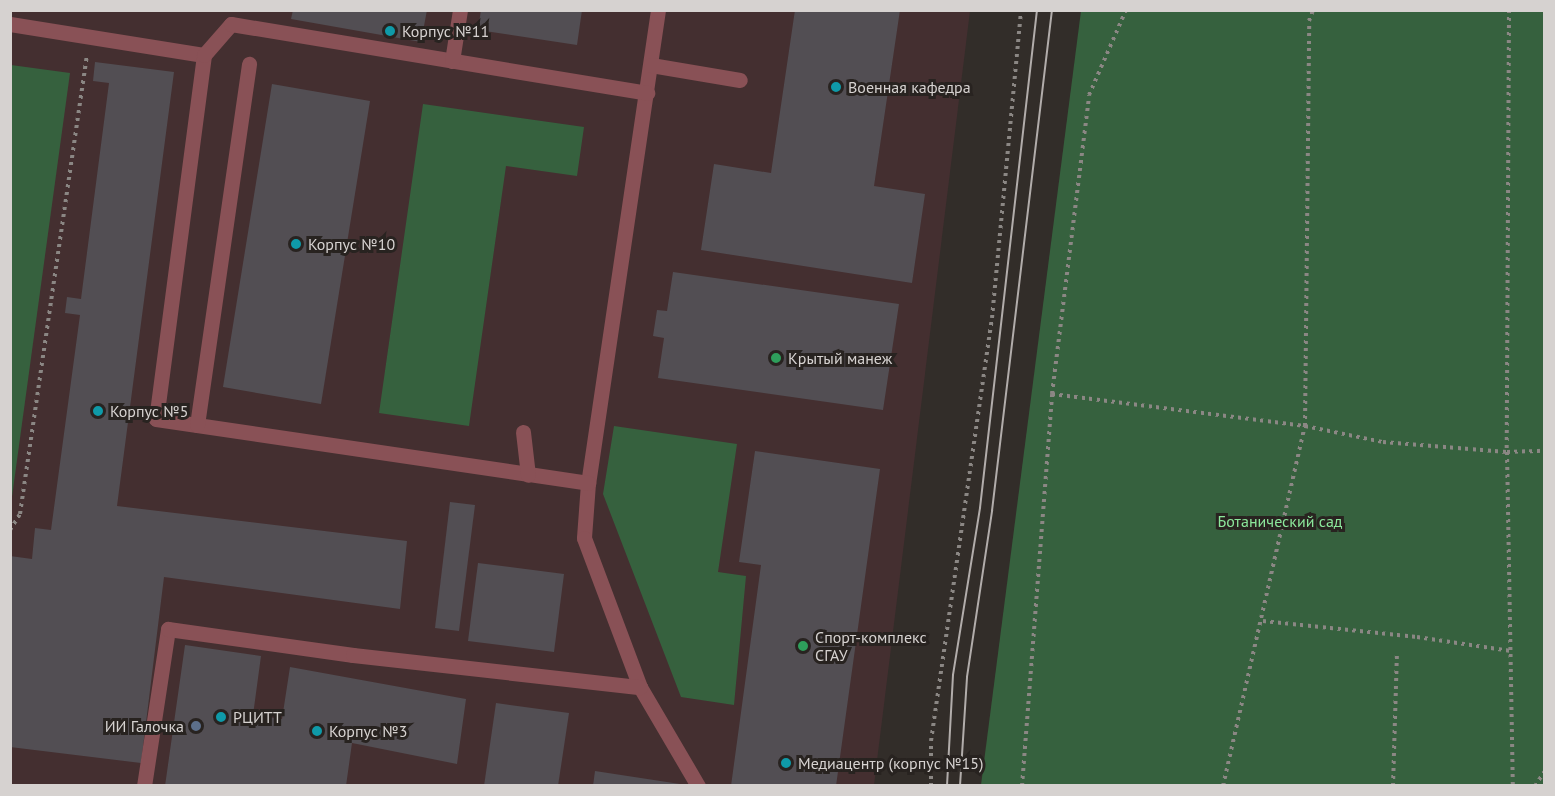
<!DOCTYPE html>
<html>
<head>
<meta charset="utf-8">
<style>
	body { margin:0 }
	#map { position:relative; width:1555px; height:796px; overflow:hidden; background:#322d29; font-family:"PT Sans",sans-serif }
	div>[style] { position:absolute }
	.education>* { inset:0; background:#442f30 }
	.green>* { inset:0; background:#36613e }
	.building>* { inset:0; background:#524e53 }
	.path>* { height:4px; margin-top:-2px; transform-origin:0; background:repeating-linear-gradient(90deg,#8b8784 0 3px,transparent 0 7.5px) }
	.minor>* { height:15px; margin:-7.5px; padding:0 7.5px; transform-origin:7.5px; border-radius:7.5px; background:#895156 }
	.tram>* { height:1.5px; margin:-0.75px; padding:0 0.75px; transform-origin:0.75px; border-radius:0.75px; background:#b2adab }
	.dots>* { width:16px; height:16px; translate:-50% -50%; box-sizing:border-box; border:3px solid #282320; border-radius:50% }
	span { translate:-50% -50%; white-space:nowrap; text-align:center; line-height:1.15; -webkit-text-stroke:6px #282320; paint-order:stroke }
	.poi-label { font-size:16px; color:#d6d2d0 }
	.left { translate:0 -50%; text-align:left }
	.right { translate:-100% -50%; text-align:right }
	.park-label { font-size:16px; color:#8be79b }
	.frame { position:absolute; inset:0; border:12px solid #d6d2d0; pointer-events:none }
</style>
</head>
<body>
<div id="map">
	<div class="education">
		<i style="clip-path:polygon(10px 11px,970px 11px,874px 785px,11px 785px)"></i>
	</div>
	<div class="green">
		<i style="clip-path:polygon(1081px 11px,1544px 11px,1544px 785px,981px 785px)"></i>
		<i style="clip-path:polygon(11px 65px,70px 73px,11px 504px,10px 65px)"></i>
		<i style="clip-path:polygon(423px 104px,584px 127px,577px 176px,506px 166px,469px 426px,379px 413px)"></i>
		<i style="clip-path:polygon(614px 426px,737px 444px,718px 572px,746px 576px,734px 705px,681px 697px,603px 494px)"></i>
	</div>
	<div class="building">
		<i style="clip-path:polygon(293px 10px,427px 10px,421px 42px,291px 19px)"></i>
		<i style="clip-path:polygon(481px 10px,582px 10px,577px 45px,478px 30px)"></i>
		<i style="clip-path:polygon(795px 10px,900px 10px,874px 186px,925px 194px,912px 283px,701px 250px,714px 164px,771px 173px)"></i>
		<i style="clip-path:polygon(95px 62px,174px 72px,117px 506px,407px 541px,400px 609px,164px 577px,141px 763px,10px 747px,10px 556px,32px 559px,35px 528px,51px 530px,80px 315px,65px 313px,67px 297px,81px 299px,109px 83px,93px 81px)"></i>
		<i style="clip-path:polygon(272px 84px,370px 101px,321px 404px,223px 387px)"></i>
		<i style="clip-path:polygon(673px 272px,899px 304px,883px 410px,658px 378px,664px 338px,653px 336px,657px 310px,667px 311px)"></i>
		<i style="clip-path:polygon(755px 451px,880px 469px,836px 786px,731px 786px,761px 565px,739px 562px)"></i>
		<i style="clip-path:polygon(450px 502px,475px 505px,459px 631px,435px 628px)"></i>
		<i style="clip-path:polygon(478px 563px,564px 574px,554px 652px,468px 641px)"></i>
		<i style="clip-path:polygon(185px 645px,261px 656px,253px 715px,282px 719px,290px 667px,466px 699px,457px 764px,352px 743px,346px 786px,165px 786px)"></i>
		<i style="clip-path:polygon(496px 703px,569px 713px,558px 786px,484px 786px)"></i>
		<i style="clip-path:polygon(595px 771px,680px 784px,680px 786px,593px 786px)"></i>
	</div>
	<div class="path">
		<i style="left:1509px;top:10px;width:442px;rotate:90.3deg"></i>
		<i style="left:1507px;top:452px;width:334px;rotate:89deg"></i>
		<i style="left:1052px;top:394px;width:255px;rotate:7.2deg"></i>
		<i style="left:1305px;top:426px;width:80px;rotate:11.6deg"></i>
		<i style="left:1383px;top:442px;width:124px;rotate:4.6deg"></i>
		<i style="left:1507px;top:452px;width:37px;rotate:-2deg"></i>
		<i style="left:10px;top:530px;width:19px;rotate:-58deg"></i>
		<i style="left:20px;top:514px;width:464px;rotate:-81.7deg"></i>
		<i style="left:1263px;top:621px;width:155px;rotate:5.9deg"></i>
		<i style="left:1417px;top:637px;width:95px;rotate:8.5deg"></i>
		<i style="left:931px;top:786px;width:45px;rotate:-90deg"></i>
		<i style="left:931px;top:741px;width:427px;rotate:-81.8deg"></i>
		<i style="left:992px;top:318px;width:309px;rotate:-84.6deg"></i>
		<i style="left:1022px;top:786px;width:393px;rotate:-85.6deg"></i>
		<i style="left:1052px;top:394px;width:301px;rotate:-82.9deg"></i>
		<i style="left:1089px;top:95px;width:93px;rotate:-66.5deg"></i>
		<i style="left:1223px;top:786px;width:369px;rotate:-77.2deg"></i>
		<i style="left:1305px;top:426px;width:405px;rotate:-89.4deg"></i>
		<i style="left:1309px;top:21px;width:12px;rotate:-70deg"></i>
		<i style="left:1393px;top:786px;width:132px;rotate:-88.3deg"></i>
		<i style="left:1535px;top:786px;width:17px;rotate:-57deg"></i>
	</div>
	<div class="minor">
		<i style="left:658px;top:10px;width:478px;rotate:98.4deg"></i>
		<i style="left:588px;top:483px;width:55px;rotate:94.2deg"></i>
		<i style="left:584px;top:538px;width:159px;rotate:69.4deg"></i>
		<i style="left:640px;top:687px;width:115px;rotate:59.6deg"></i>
		<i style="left:10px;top:24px;width:196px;rotate:9.1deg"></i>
		<i style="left:204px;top:55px;width:367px;rotate:97.5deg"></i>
		<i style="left:156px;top:419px;width:437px;rotate:8.4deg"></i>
		<i style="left:204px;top:55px;width:41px;rotate:-48.9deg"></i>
		<i style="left:231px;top:24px;width:422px;rotate:9.4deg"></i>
		<i style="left:452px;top:61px;width:52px;rotate:-81.1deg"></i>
		<i style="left:651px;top:65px;width:90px;rotate:9.6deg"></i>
		<i style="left:197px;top:425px;width:365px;rotate:-81.8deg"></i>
		<i style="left:523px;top:432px;width:43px;rotate:83.4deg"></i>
		<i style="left:144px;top:786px;width:159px;rotate:-81.3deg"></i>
		<i style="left:168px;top:629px;width:187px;rotate:8deg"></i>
		<i style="left:353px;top:655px;width:289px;rotate:6.4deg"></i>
	</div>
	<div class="tram">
		<i style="left:947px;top:786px;width:111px;rotate:-86.9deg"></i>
		<i style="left:953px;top:675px;width:169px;rotate:-80.8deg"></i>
		<i style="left:980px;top:508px;width:501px;rotate:-83.47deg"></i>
		<i style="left:960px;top:786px;width:109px;rotate:-86.3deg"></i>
		<i style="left:967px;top:677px;width:168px;rotate:-81.4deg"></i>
		<i style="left:992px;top:511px;width:505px;rotate:-83.17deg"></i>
	</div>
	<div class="dots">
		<i style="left:390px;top:31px;background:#0f9aa8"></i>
		<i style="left:836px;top:87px;background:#0f9aa8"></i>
		<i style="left:296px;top:244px;background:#0f9aa8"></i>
		<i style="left:776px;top:358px;background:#2e9e5b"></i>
		<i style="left:98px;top:411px;background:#0f9aa8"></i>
		<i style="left:803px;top:646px;background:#2e9e5b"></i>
		<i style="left:221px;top:717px;background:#0f9aa8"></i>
		<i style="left:196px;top:726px;background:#5c6f8a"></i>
		<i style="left:317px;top:731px;background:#0f9aa8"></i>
		<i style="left:786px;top:763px;background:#0f9aa8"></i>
	</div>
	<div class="poi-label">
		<span class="left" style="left:402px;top:31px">Корпус №11</span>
		<span class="left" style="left:848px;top:87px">Военная кафедра</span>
		<span class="left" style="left:308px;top:244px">Корпус №10</span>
		<span class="left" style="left:788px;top:358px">Крытый манеж</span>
		<span class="left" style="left:110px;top:411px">Корпус №5</span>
		<span class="left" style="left:815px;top:646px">Спорт-комплекс<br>СГАУ</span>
		<span class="left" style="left:233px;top:717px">РЦИТТ</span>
		<span class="right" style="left:184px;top:726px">ИИ Галочка</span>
		<span class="left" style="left:329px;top:731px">Корпус №3</span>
		<span class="left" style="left:798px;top:763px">Медиацентр (корпус №15)</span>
	</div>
	<div class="park-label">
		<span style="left:1280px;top:521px">Ботанический сад</span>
	</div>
	<div class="frame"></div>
</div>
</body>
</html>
